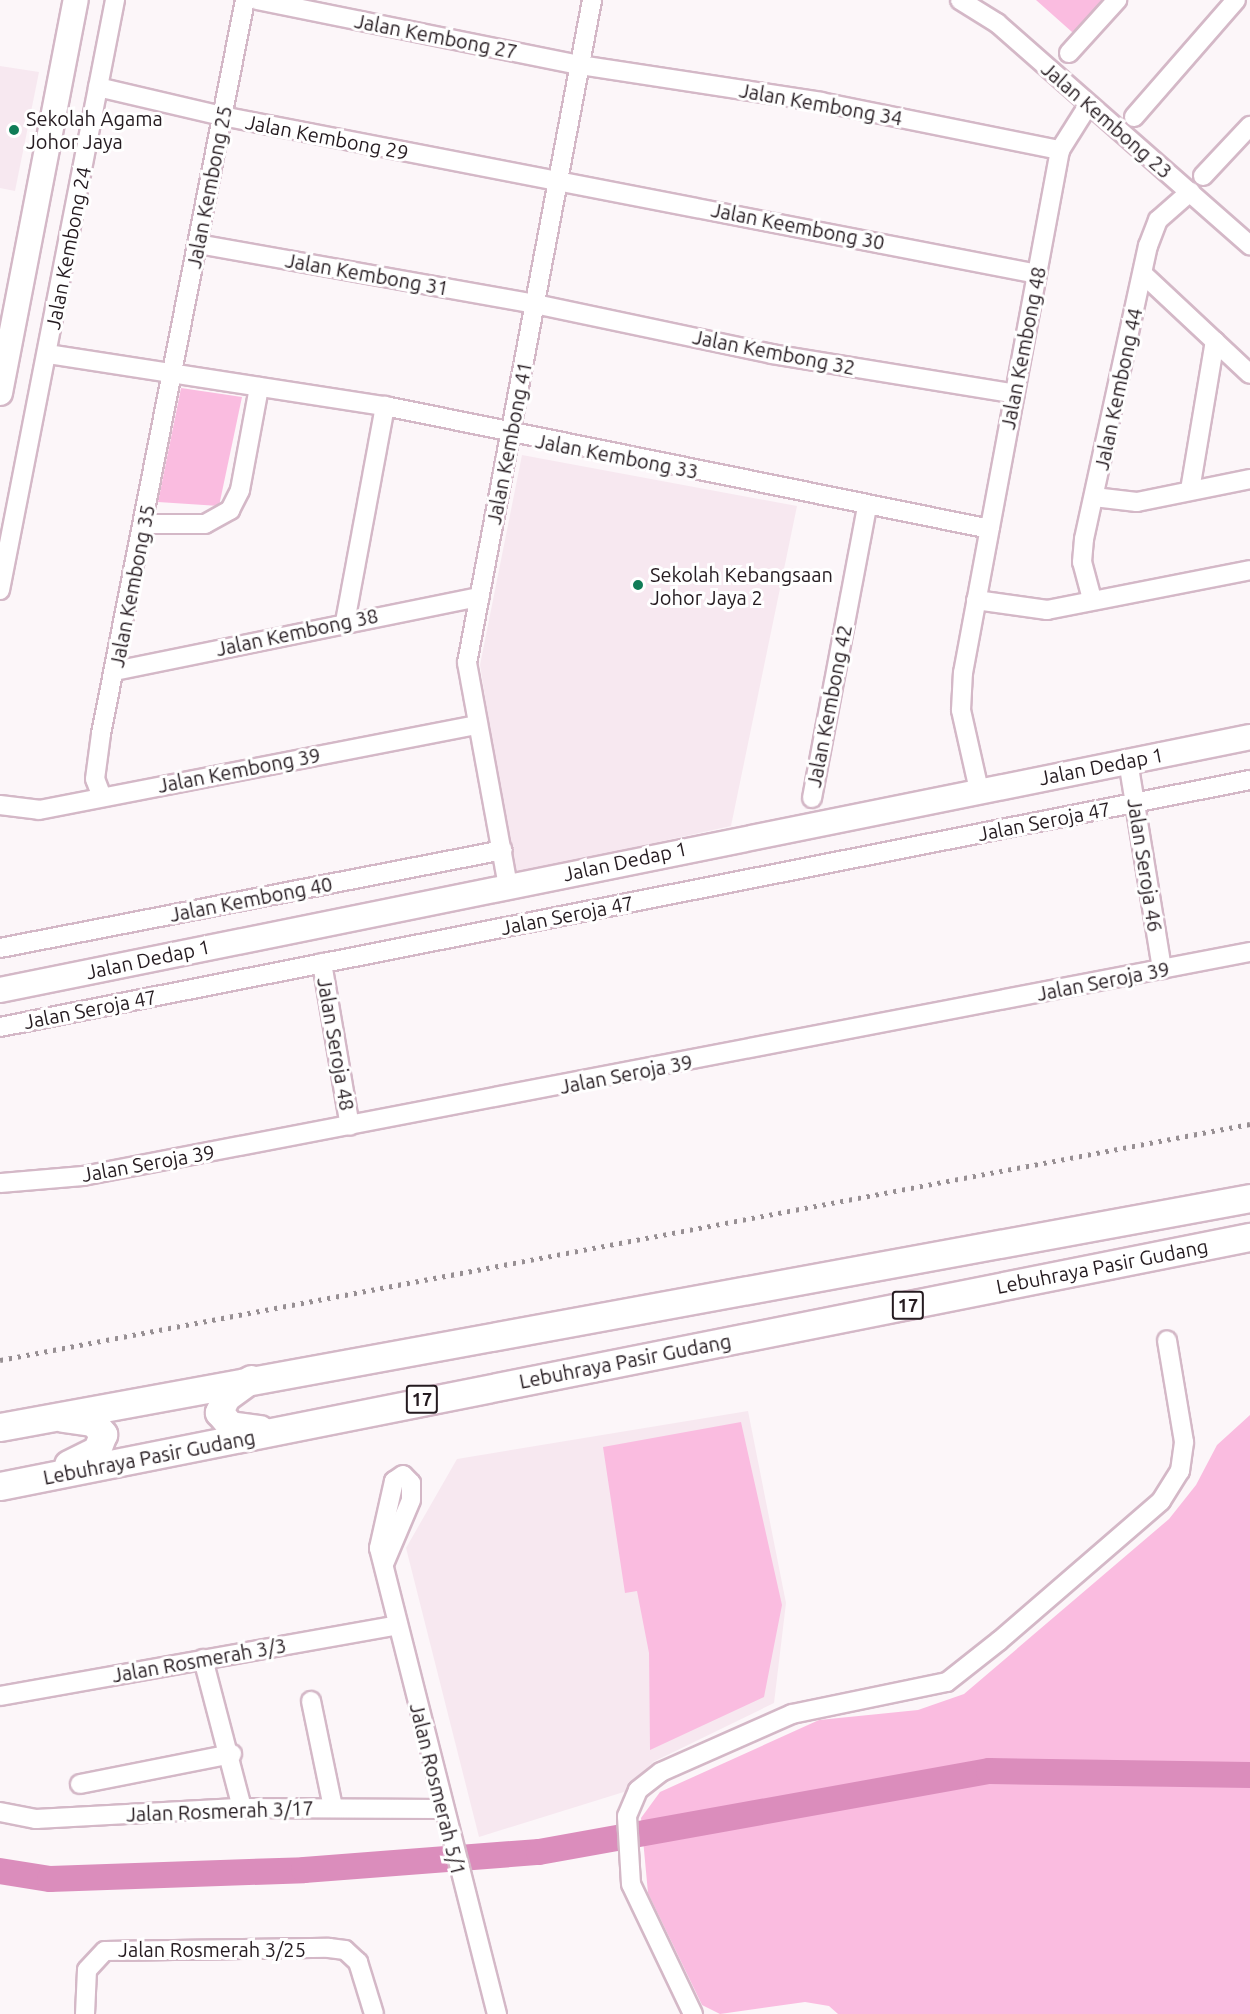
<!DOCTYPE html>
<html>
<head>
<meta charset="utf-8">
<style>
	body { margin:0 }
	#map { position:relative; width:1250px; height:2014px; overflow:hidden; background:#fcf6f9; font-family:Ubuntu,sans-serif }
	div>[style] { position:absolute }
	.built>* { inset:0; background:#f7e8f0 }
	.green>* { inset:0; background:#fabce0 }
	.river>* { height:26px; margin:-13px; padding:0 13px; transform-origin:13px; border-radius:13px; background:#db8dbc }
	.roads { filter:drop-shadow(2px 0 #d4b8c7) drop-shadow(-2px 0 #d4b8c7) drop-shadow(0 2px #d4b8c7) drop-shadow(0 -2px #d4b8c7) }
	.minor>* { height:18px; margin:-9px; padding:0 9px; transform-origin:9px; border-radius:9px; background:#fff }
	.major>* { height:24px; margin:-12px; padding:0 12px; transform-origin:12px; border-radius:12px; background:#fff }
	.highway>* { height:27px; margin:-13.5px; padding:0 13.5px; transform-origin:13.5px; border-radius:13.5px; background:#fff }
	.rail>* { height:4.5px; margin-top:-2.25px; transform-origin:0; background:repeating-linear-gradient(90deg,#978f93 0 3px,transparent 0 9px) }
	.dots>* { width:16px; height:16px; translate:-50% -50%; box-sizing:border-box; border:3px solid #fff; border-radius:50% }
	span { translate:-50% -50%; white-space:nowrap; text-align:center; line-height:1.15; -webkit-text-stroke:6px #fff; paint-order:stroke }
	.shield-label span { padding:2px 4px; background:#fff; border:2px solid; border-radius:4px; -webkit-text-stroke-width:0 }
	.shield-label { font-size:18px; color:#251b20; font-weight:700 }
	.street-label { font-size:20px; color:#251b20 }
	.poi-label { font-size:20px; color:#251b20 }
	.left { translate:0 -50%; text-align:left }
</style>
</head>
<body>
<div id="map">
	<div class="built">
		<i style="clip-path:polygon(0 66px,39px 72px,15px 191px,0 188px)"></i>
		<i style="clip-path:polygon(522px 455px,797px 506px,731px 826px,513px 874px,480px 665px)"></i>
		<i style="clip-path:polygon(748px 1411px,786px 1603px,774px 1703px,653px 1762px,627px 1791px,479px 1837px,406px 1548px,457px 1459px)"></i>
	</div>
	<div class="green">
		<i style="clip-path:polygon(1036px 0,1117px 0,1081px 40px)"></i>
		<i style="clip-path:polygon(181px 388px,242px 397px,219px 506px,158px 502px)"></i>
		<i style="clip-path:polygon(1250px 1415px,1250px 2014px,838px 2014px,829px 2006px,805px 2002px,720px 2014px,702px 2005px,648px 1893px,641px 1818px,660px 1792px,819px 1720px,918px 1710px,964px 1694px,1169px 1519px,1196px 1485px,1217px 1445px)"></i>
		<i style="clip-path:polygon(741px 1422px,782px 1605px,764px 1697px,650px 1750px,649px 1653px,637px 1591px,625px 1593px,603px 1447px)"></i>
	</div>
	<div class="river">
		<i style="left:0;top:1871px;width:51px;rotate:9.1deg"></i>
		<i style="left:50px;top:1879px;width:254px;rotate:-2deg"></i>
		<i style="left:304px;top:1870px;width:236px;rotate:-4.4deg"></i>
		<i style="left:539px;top:1852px;width:457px;rotate:-10.2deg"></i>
		<i style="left:989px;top:1771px;width:261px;rotate:0.9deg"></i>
	</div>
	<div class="roads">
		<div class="minor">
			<i style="left:257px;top:0;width:329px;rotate:11.4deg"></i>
			<i style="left:580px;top:65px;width:244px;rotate:8.7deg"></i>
			<i style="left:821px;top:102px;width:244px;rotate:11.4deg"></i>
			<i style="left:960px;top:0;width:44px;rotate:31.9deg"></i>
			<i style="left:997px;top:23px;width:337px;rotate:41.3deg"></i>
			<i style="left:1069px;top:53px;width:72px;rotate:-47.8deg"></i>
			<i style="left:98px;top:87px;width:127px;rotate:13.2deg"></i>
			<i style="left:222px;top:116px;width:830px;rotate:10.97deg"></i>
			<i style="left:1134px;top:117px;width:155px;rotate:-48.9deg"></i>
			<i style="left:1203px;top:176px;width:69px;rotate:-46.8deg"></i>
			<i style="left:198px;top:244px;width:342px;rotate:10.1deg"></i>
			<i style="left:535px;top:304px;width:242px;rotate:11.9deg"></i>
			<i style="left:772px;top:354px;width:246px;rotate:9.3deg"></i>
			<i style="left:1143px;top:274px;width:146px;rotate:43.1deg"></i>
			<i style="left:48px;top:354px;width:341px;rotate:8.8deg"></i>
			<i style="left:385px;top:406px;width:617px;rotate:11.49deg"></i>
			<i style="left:1190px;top:490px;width:151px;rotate:-80.5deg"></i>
			<i style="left:1094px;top:497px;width:43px;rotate:6.6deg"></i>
			<i style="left:1137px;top:502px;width:115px;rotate:-11.5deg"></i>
			<i style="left:145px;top:524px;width:60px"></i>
			<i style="left:205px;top:524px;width:29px;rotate:-29deg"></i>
			<i style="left:230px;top:510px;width:22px;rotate:-63deg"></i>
			<i style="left:240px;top:490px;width:105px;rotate:-79.5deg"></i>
			<i style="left:0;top:590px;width:601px;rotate:-78.97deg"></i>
			<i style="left:1092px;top:599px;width:38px;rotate:-105deg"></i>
			<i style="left:1082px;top:562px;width:23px;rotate:-85deg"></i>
			<i style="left:1084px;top:539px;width:300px;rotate:-77.7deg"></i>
			<i style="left:1148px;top:246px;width:28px;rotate:-69deg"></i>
			<i style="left:1158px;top:220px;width:43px;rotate:-41.2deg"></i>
			<i style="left:976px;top:600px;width:72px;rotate:8deg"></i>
			<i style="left:1047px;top:610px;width:207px;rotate:-11.1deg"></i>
			<i style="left:345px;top:622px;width:220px;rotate:-79.5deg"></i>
			<i style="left:115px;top:671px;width:372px;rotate:-11.5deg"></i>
			<i style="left:1128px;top:761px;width:211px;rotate:80.7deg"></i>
			<i style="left:979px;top:790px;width:82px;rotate:-102.7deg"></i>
			<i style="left:961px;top:710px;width:37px;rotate:-87deg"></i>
			<i style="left:963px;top:673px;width:532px;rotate:-79.49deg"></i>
			<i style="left:1060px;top:150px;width:54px;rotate:-57.8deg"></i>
			<i style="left:102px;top:797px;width:19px;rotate:-111deg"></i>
			<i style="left:95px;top:779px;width:45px;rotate:-82.4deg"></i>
			<i style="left:101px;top:734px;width:748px;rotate:-78.9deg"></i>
			<i style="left:812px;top:798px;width:297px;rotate:-79.3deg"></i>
			<i style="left:0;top:805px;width:39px;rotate:7deg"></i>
			<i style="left:39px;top:810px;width:447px;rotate:-11deg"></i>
			<i style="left:508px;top:886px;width:227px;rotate:-100.4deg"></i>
			<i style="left:467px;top:663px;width:675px;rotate:-79.32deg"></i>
			<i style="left:0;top:948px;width:512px;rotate:-11.02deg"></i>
			<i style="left:322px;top:963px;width:165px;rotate:80.3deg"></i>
			<i style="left:0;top:1027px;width:1274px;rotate:-11.18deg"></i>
			<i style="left:0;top:1183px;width:83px;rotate:-4.8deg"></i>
			<i style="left:83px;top:1176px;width:1188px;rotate:-10.87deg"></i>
			<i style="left:384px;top:1564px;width:69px;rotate:-67.1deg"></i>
			<i style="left:411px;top:1500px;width:17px;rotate:-90deg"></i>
			<i style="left:411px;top:1483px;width:11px;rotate:-135deg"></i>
			<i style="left:403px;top:1475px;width:11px;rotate:146deg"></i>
			<i style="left:394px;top:1481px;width:69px;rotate:102.6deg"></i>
			<i style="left:379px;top:1548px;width:481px;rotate:75.8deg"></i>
			<i style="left:203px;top:1659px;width:154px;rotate:75.3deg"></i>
			<i style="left:0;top:1696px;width:404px;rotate:-10.1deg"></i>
			<i style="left:311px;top:1701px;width:108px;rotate:78.3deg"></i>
			<i style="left:80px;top:1784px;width:155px;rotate:-11.2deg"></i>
			<i style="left:0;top:1812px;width:37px;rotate:11deg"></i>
			<i style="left:36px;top:1819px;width:206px;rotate:-3.1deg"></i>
			<i style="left:242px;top:1808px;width:199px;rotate:0.3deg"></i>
			<i style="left:85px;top:2014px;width:44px;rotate:-87.4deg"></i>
			<i style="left:87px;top:1970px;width:26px;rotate:-47deg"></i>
			<i style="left:105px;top:1951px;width:224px;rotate:-0.8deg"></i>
			<i style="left:329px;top:1948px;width:16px;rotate:7deg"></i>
			<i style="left:345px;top:1950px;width:18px;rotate:43deg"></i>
			<i style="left:358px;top:1962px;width:54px;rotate:72.9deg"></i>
			<i style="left:693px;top:2014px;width:144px;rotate:-115.5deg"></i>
			<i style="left:631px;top:1884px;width:68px;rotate:-93.4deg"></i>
			<i style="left:627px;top:1816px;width:28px;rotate:-67deg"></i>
			<i style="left:638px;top:1790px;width:29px;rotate:-38deg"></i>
			<i style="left:661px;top:1772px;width:143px;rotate:-23.9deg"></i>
			<i style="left:792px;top:1714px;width:158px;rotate:-11.7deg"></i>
			<i style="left:947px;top:1682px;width:66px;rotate:-38.3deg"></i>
			<i style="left:999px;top:1641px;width:214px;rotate:-40.8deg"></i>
			<i style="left:1161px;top:1501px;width:36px;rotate:-58deg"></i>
			<i style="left:1180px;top:1471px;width:29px;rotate:-82deg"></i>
			<i style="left:1184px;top:1442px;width:103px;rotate:-99.5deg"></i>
		</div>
		<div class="major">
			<i style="left:0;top:393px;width:400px;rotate:-79.1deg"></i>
			<i style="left:0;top:990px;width:1275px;rotate:-11.44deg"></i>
		</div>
		<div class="highway">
			<i style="left:251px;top:1379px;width:31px;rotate:144deg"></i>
			<i style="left:226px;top:1397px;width:17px;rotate:115deg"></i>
			<i style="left:219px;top:1412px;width:17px;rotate:50deg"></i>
			<i style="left:230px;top:1425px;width:30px;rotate:8deg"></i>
			<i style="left:63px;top:1418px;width:30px;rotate:8deg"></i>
			<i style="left:93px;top:1422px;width:16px;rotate:50deg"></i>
			<i style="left:103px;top:1434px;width:17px;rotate:111deg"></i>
			<i style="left:97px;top:1450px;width:32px;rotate:154deg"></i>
			<i style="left:0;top:1427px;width:1271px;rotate:-10.38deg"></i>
			<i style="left:0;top:1486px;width:1275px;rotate:-11.27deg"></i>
		</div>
	</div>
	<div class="rail">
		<i style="left:0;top:1360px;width:1272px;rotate:-10.69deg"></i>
	</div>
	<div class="dots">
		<i style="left:14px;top:130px;background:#107c57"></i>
		<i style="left:638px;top:585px;background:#107c57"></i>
	</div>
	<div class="shield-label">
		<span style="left:908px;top:1305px">17</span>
		<span style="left:422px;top:1399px">17</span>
	</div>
	<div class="street-label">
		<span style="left:436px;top:36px;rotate:11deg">Jalan Kembong 27</span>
		<span style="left:821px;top:104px;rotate:10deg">Jalan Kembong 34</span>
		<span style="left:1107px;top:120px;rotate:41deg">Jalan Kembong 23</span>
		<span style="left:327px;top:137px;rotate:11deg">Jalan Kembong 29</span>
		<span style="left:209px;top:187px;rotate:-79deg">Jalan Kembong 25</span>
		<span style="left:798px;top:226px;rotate:11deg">Jalan Keembong 30</span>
		<span style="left:68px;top:248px;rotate:-79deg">Jalan Kembong 24</span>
		<span style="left:367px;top:274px;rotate:10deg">Jalan Kembong 31</span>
		<span style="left:1023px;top:348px;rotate:-79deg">Jalan Kembong 48</span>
		<span style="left:774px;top:352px;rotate:11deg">Jalan Kembong 32</span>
		<span style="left:1118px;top:389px;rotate:-78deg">Jalan Kembong 44</span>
		<span style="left:509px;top:443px;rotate:-79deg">Jalan Kembong 41</span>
		<span style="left:617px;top:456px;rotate:11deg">Jalan Kembong 33</span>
		<span style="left:132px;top:586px;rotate:-79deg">Jalan Kembong 35</span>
		<span style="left:297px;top:632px;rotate:-12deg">Jalan Kembong 38</span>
		<span style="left:829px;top:706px;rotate:-79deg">Jalan Kembong 42</span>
		<span style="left:1101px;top:766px;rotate:-11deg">Jalan Dedap 1</span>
		<span style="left:239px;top:770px;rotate:-11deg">Jalan Kembong 39</span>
		<span style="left:1044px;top:821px;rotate:-11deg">Jalan Seroja 47</span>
		<span style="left:625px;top:861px;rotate:-12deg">Jalan Dedap 1</span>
		<span style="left:1145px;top:865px;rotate:81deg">Jalan Seroja 46</span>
		<span style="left:251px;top:899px;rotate:-11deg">Jalan Kembong 40</span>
		<span style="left:567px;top:915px;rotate:-11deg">Jalan Seroja 47</span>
		<span style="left:148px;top:959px;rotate:-12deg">Jalan Dedap 1</span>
		<span style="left:1103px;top:981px;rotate:-11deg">Jalan Seroja 39</span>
		<span style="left:90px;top:1009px;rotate:-11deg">Jalan Seroja 47</span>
		<span style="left:336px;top:1044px;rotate:80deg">Jalan Seroja 48</span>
		<span style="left:626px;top:1074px;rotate:-11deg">Jalan Seroja 39</span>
		<span style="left:148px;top:1163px;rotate:-10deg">Jalan Seroja 39</span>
		<span style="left:1102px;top:1266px;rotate:-11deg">Lebuhraya Pasir Gudang</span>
		<span style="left:625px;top:1361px;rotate:-11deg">Lebuhraya Pasir Gudang</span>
		<span style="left:149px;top:1457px;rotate:-11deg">Lebuhraya Pasir Gudang</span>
		<span style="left:199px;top:1660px;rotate:-10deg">Jalan Rosmerah 3/3</span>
		<span style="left:438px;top:1789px;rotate:76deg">Jalan Rosmerah 5/1</span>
		<span style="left:220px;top:1811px;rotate:-2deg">Jalan Rosmerah 3/17</span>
		<span style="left:212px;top:1949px">Jalan Rosmerah 3/25</span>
	</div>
	<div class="poi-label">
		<span class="left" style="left:26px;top:130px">Sekolah Agama<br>Johor Jaya</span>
		<span class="left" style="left:650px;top:586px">Sekolah Kebangsaan<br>Johor Jaya 2</span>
	</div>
</div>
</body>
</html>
